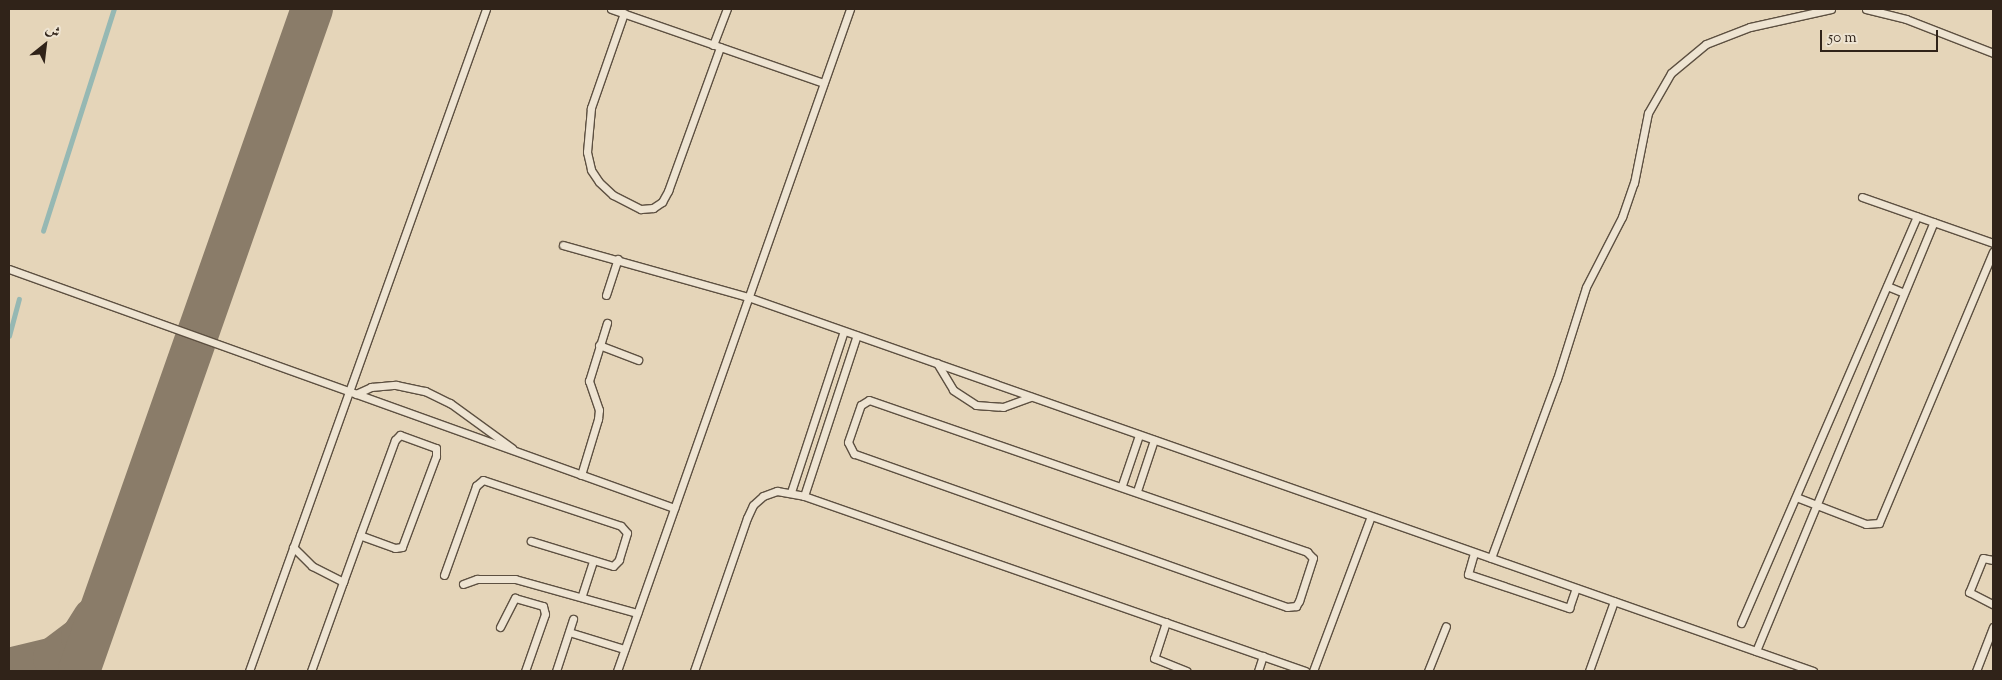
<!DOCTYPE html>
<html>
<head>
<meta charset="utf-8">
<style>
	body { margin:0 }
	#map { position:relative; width:2002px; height:680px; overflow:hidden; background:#e5d5b9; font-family:"Sorts Mill Goudy",Amiri,serif }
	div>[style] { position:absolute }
	.stream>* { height:4.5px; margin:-2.25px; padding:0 2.25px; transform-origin:2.25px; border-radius:2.25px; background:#96b8b3 }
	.taxiway>* { height:42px; margin:-21px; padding:0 21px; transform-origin:21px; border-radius:21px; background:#8a7c69 }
	.roads { filter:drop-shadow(1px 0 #5d5041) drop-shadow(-1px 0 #5d5041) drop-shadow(0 1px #5d5041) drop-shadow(0 -1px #5d5041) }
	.lane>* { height:7px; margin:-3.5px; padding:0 3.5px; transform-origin:3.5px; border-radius:3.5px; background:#eee4d2 }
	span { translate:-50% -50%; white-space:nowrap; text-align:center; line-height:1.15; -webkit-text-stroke:5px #eee4d2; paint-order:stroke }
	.frame { position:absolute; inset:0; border:10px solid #302319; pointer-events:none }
	.north { position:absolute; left:20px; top:20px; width:50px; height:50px; -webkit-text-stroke:4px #eee4d2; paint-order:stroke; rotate:29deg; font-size:14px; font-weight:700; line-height:20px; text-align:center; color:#302319 }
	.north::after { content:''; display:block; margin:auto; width:18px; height:22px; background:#302319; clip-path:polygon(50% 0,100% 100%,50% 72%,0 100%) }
	.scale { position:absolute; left:1820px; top:30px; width:118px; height:22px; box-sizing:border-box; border:2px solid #302319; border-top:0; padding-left:6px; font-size:15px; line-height:18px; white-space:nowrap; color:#302319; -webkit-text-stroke:4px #eee4d2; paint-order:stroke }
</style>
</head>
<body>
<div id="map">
	<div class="stream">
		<i style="left:43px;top:231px;width:233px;rotate:-72.3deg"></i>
		<i style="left:9px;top:336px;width:38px;rotate:-75deg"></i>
	</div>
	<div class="taxiway">
		<i style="left:9px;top:669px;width:46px;rotate:-13.7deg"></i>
		<i style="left:54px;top:658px;width:35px;rotate:-37deg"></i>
		<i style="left:82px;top:637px;width:22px;rotate:-58deg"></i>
		<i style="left:79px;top:671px;width:702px;rotate:-70.61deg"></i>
	</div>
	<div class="roads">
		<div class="lane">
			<i style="left:611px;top:9px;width:225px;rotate:19.2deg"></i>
			<i style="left:1866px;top:9px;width:41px;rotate:14deg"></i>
			<i style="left:1906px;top:19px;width:93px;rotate:21.3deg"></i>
			<i style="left:624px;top:13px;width:101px;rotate:109.2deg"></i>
			<i style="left:591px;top:108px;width:44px;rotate:95.2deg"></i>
			<i style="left:587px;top:152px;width:18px;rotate:77deg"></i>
			<i style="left:591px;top:170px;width:14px;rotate:56deg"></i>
			<i style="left:599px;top:182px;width:19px;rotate:43deg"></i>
			<i style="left:613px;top:195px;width:31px;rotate:27deg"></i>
			<i style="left:641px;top:209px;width:12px;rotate:-5deg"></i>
			<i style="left:653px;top:208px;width:11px;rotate:-34deg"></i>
			<i style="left:662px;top:202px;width:13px;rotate:-61deg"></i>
			<i style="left:668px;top:191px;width:153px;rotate:-70.1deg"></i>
			<i style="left:713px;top:45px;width:39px;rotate:-69deg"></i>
			<i style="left:1862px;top:197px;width:139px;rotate:19.3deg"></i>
			<i style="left:563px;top:245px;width:192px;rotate:15.7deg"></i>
			<i style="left:748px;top:297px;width:1129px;rotate:19.35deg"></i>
			<i style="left:9px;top:269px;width:707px;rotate:19.77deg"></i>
			<i style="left:1887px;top:286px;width:18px;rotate:22deg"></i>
			<i style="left:606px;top:295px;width:38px;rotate:-72deg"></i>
			<i style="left:599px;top:345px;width:42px;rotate:21deg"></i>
			<i style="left:937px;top:363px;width:31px;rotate:59deg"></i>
			<i style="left:953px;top:390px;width:27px;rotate:33deg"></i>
			<i style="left:976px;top:405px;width:27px;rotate:4deg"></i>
			<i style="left:1003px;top:407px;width:30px;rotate:-20deg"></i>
			<i style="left:356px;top:394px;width:17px;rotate:-25deg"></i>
			<i style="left:371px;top:387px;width:25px;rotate:-5deg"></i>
			<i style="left:396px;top:385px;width:30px;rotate:12deg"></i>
			<i style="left:425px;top:391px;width:28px;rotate:26deg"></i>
			<i style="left:450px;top:403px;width:77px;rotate:36deg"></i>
			<i style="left:869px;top:400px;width:464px;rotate:19.1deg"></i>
			<i style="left:1307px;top:552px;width:8px;rotate:45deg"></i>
			<i style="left:1313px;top:558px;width:45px;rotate:108deg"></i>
			<i style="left:1299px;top:601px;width:6px;rotate:121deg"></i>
			<i style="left:1296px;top:606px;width:9px;rotate:174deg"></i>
			<i style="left:1287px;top:607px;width:459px;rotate:-160.5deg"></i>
			<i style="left:854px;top:454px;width:13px;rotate:-117deg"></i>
			<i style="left:848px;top:442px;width:39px;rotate:-71deg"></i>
			<i style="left:861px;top:405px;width:9px;rotate:-32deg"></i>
			<i style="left:581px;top:475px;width:59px;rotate:-73.1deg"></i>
			<i style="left:598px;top:419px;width:9px;rotate:-84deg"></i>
			<i style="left:599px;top:410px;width:31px;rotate:-109deg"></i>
			<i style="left:589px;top:381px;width:61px;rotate:-72.8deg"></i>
			<i style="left:1122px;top:485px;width:53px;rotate:-71.2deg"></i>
			<i style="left:1137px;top:491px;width:54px;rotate:-71.6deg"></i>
			<i style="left:791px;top:492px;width:169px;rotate:-71.8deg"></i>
			<i style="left:804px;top:496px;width:169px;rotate:-71.8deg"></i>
			<i style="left:1796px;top:497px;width:75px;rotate:21.1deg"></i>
			<i style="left:1866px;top:524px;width:13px;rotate:-4deg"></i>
			<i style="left:1879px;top:523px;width:294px;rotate:-67.2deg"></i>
			<i style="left:293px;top:547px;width:27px;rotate:45deg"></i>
			<i style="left:312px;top:566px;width:35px;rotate:27deg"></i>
			<i style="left:1474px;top:553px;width:22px;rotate:106deg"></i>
			<i style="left:1468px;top:574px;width:107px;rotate:18.6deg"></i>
			<i style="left:1569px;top:608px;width:21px;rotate:-71deg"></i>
			<i style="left:1491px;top:558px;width:191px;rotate:-69.8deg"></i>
			<i style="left:1557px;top:379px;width:96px;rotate:-72.5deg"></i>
			<i style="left:1586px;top:287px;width:79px;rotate:-62.8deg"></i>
			<i style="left:1622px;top:217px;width:36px;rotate:-71deg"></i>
			<i style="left:1634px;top:183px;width:71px;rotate:-78.7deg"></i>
			<i style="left:1648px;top:113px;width:46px;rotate:-60.1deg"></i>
			<i style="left:1671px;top:73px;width:45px;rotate:-39.6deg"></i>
			<i style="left:1706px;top:44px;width:47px;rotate:-21.1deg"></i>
			<i style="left:1750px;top:27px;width:83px;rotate:-12.5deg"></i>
			<i style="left:1993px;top:560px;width:10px;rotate:-169deg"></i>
			<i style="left:1983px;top:558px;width:37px;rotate:112deg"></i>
			<i style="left:1969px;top:592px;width:27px;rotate:27deg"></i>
			<i style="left:444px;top:575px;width:95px;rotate:-70.2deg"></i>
			<i style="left:476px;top:486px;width:9px;rotate:-41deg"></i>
			<i style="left:483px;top:480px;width:145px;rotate:18.4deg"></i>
			<i style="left:621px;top:526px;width:9px;rotate:49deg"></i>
			<i style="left:627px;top:533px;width:28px;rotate:107deg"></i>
			<i style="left:619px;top:560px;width:8px;rotate:135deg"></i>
			<i style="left:613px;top:566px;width:86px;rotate:-163deg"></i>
			<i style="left:463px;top:584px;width:15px;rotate:-20deg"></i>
			<i style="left:477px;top:579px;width:38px"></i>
			<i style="left:515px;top:579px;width:127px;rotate:15.6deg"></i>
			<i style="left:582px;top:595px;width:36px;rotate:-72deg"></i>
			<i style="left:1166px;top:622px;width:38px;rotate:108deg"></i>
			<i style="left:1154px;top:658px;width:35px;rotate:22deg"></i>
			<i style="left:1741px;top:623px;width:443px;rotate:-66.6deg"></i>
			<i style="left:500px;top:627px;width:33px;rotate:-63deg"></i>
			<i style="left:515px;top:598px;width:29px;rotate:16deg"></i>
			<i style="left:543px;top:606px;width:8px;rotate:76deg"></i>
			<i style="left:545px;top:614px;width:60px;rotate:109.3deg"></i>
			<i style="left:569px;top:632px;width:58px;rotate:17.2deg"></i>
			<i style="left:1756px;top:651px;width:464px;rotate:-67.5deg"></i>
			<i style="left:249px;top:671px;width:703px;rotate:-70.3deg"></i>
			<i style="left:311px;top:671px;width:95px;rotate:-70.2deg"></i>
			<i style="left:343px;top:582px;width:50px;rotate:-70.1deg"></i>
			<i style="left:360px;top:535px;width:101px;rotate:-69.8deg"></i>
			<i style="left:395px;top:440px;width:7px;rotate:-45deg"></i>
			<i style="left:400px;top:435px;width:38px;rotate:20deg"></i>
			<i style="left:436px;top:448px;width:8px;rotate:90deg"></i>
			<i style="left:436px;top:456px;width:97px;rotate:110.5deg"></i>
			<i style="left:402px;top:547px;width:7px;rotate:172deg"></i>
			<i style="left:395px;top:548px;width:37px;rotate:-160deg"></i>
			<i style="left:556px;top:671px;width:55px;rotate:-71.9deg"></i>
			<i style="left:617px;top:671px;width:702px;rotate:-70.61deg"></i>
			<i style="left:694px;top:671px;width:162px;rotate:-70.9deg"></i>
			<i style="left:747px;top:518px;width:14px;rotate:-65deg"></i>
			<i style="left:753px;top:505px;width:13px;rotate:-42deg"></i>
			<i style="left:763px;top:496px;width:15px;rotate:-20deg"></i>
			<i style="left:777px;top:491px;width:27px;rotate:10deg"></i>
			<i style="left:804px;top:496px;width:531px;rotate:19.25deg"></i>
			<i style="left:1258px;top:671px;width:16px;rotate:-72deg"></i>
			<i style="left:1313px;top:671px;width:165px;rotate:-69.5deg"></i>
			<i style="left:1428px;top:671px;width:48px;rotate:-68.2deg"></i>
			<i style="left:1589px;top:671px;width:74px;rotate:-70.3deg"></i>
			<i style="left:1976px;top:671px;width:47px;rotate:-68.9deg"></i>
		</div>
	</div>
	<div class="frame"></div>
	<div class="north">ش</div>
	<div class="scale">50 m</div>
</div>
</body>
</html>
